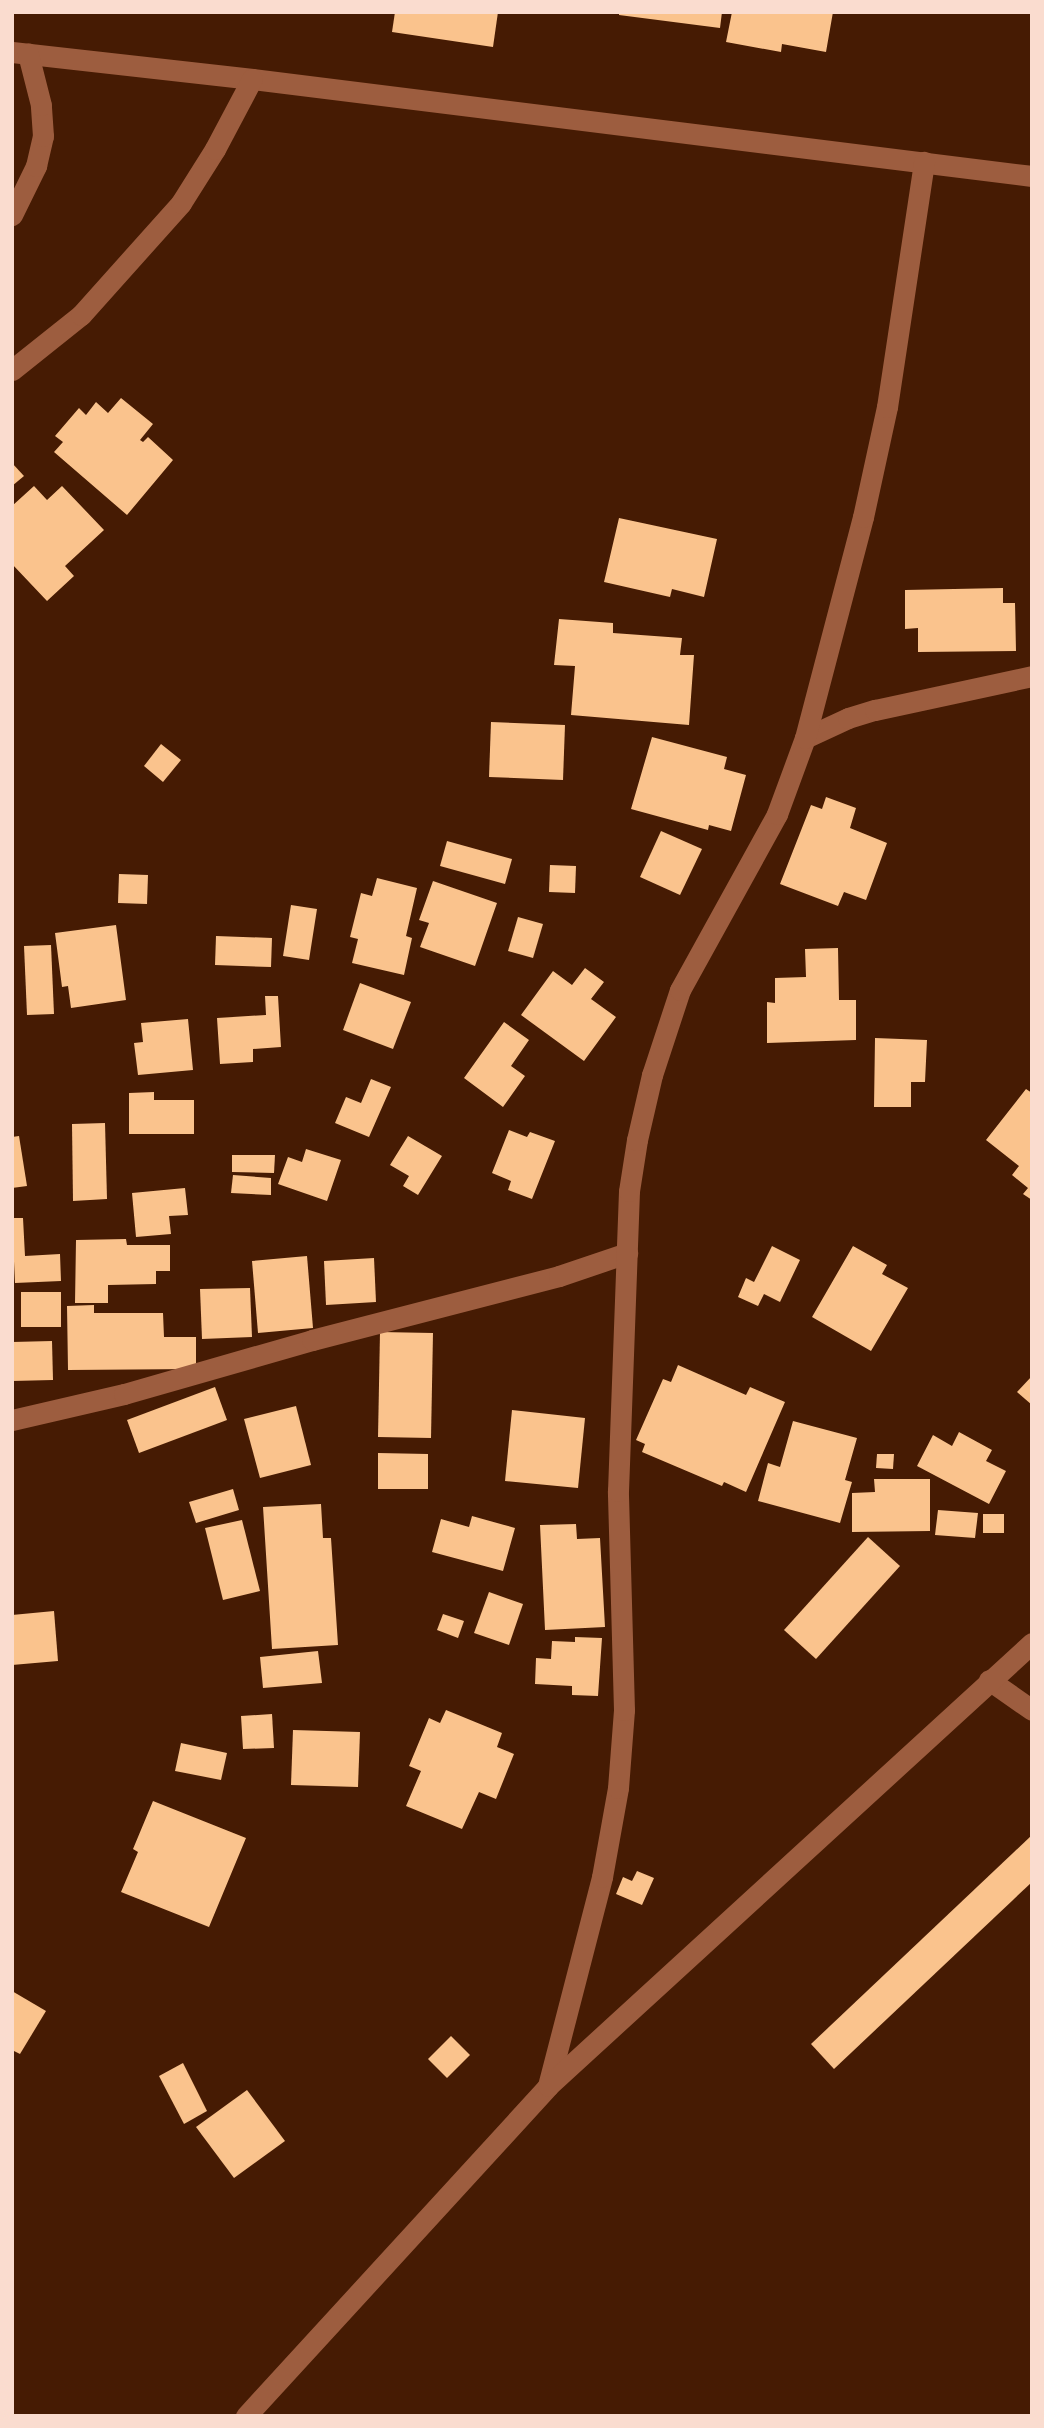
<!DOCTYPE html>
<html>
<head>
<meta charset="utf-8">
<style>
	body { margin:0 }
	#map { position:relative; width:1044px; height:2428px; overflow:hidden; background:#461b03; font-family:"Golos Text",sans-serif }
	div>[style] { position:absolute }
	.building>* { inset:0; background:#fac38d }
	.minor>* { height:21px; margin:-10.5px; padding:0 10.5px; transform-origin:10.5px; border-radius:10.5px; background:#9d5d3f }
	span { translate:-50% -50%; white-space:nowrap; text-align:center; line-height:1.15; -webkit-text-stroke:7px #461b03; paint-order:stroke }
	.frame { position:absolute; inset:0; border:14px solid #fadccf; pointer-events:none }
</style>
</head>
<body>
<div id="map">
	<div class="building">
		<i style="clip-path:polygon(395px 12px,498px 12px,493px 47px,392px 32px)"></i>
		<i style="clip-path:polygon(619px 12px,722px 12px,720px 28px,619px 15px)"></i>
		<i style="clip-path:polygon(732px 12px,833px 12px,826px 52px,782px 44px,781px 52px,726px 42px)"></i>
		<i style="clip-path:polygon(121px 398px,153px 424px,140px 440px,143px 442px,148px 437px,173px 460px,127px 515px,54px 452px,63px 442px,55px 436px,79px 408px,86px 415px,96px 402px,108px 413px)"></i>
		<i style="clip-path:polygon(12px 463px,24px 476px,12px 486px)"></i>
		<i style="clip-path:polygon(34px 486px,47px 500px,62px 486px,104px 530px,65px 566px,74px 576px,47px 601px,12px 564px,12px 506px)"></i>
		<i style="clip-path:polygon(619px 518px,717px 539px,704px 597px,672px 589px,670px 597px,604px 582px)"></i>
		<i style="clip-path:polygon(1003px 588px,1003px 603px,1015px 603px,1016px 651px,918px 652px,918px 628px,905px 629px,905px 590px)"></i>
		<i style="clip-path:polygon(559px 619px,613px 623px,613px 633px,682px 638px,680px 655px,694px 655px,689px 725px,571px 715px,575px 666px,554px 665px)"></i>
		<i style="clip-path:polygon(491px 722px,565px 725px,563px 780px,489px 777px)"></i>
		<i style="clip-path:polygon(652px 737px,727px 757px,724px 769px,746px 775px,731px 831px,709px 825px,708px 830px,631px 809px)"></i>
		<i style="clip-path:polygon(161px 744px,181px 760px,163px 782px,144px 766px)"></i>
		<i style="clip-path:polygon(826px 797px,856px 808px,850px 828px,887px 843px,866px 900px,844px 892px,838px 906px,780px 884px,811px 805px,822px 809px)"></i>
		<i style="clip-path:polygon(661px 831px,702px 849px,680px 895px,640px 877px)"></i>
		<i style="clip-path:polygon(447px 841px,512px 859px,505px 884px,440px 866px)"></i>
		<i style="clip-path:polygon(550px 865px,576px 866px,575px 893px,549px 892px)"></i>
		<i style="clip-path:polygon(119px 874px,148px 875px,147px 904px,118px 903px)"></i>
		<i style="clip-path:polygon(377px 878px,417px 888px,406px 936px,412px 938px,404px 975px,352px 963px,358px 939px,350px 937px,361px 893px,372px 896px)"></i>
		<i style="clip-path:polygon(433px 881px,497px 903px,475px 966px,420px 947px,429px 923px,419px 920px)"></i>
		<i style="clip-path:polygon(291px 905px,317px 909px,309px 960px,283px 956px)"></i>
		<i style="clip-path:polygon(518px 917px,543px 924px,533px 958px,508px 951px)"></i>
		<i style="clip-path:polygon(116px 925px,126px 1000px,71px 1008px,68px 986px,62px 987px,55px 933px)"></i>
		<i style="clip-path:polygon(216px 936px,272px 938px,271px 967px,215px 965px)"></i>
		<i style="clip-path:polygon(51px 945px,54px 1014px,27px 1015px,24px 946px)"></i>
		<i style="clip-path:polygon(838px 948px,839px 1000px,856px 1000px,856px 1040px,767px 1043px,767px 1002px,775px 1003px,775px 978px,806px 977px,805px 949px)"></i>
		<i style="clip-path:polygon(585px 968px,604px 982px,591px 999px,616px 1017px,584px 1061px,521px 1015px,553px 971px,572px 985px)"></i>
		<i style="clip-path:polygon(360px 983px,411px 1002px,393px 1049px,343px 1030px)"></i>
		<i style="clip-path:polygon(265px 996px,278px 996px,281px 1047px,253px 1049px,253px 1062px,220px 1064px,217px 1018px,266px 1015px)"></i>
		<i style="clip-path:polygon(188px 1019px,193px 1070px,138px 1075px,134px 1043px,143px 1042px,141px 1023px)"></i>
		<i style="clip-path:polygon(504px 1022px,529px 1040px,511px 1066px,525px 1076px,503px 1107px,464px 1078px)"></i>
		<i style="clip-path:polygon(875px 1038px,927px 1040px,925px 1082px,911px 1082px,911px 1107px,874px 1107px)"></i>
		<i style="clip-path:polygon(371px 1079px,391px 1087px,369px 1137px,335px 1123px,346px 1097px,361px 1103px)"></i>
		<i style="clip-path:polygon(1026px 1089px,1032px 1093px,1032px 1200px,1023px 1194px,1028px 1188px,1012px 1175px,1019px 1166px,986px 1140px)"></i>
		<i style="clip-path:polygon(154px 1092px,154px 1100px,194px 1100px,194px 1134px,129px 1134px,129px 1093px)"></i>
		<i style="clip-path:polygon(105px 1123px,107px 1199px,73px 1201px,72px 1124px)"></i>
		<i style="clip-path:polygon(509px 1130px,527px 1137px,530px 1132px,555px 1141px,532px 1199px,508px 1190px,511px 1181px,492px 1173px)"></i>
		<i style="clip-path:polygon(19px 1136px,27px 1186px,12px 1188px,12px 1137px)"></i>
		<i style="clip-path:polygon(408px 1136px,442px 1156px,418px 1195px,403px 1186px,409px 1176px,390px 1165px)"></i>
		<i style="clip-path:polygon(306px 1149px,341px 1160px,327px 1201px,278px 1184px,288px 1157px,302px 1162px)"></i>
		<i style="clip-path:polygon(232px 1155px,275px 1155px,274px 1173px,232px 1172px)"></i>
		<i style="clip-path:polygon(233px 1175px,271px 1178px,271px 1195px,231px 1193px)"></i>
		<i style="clip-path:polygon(185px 1188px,188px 1215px,169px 1216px,171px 1234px,136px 1237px,132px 1193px)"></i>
		<i style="clip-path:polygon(12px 1218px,23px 1218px,25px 1256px,60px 1254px,61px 1281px,15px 1283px)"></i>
		<i style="clip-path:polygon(126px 1239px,127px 1245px,170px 1245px,170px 1271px,156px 1271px,156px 1284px,108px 1285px,108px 1303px,75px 1303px,76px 1240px)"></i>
		<i style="clip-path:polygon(772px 1246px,800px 1260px,780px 1302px,764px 1294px,758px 1306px,738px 1297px,746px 1278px,754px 1282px)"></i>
		<i style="clip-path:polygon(853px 1246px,887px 1265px,882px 1274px,908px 1288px,871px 1351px,812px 1317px)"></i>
		<i style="clip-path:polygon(307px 1256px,313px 1328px,258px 1333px,252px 1261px)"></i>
		<i style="clip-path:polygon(374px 1258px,376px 1302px,326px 1305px,324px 1261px)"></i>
		<i style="clip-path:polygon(250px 1288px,252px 1337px,202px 1339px,200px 1289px)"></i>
		<i style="clip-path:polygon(21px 1292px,61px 1292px,61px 1327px,21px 1327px)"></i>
		<i style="clip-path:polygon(94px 1305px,94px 1313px,163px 1313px,164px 1337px,196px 1337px,196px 1369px,68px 1370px,67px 1306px)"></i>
		<i style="clip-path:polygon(380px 1332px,433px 1333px,431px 1438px,378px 1437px)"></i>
		<i style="clip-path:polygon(52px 1341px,53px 1380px,12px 1381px,12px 1342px)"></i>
		<i style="clip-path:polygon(678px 1365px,746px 1395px,750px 1387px,785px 1402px,746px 1492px,724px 1482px,722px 1486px,642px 1452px,645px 1444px,636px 1440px,663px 1379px,671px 1382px)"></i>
		<i style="clip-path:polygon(1032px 1376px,1032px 1405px,1017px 1392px)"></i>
		<i style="clip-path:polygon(215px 1387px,227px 1420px,139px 1453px,127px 1420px)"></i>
		<i style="clip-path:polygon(296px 1406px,311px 1465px,260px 1478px,244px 1419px)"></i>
		<i style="clip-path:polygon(512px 1410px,585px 1418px,578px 1488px,505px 1481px)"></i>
		<i style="clip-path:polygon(793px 1421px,857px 1438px,845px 1480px,852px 1482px,840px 1523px,758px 1501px,768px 1463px,780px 1467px)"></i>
		<i style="clip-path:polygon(959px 1432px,992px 1450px,986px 1461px,1006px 1471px,989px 1504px,917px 1466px,933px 1435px,952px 1446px)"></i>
		<i style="clip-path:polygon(378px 1453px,428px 1454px,428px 1489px,378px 1489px)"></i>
		<i style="clip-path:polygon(877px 1454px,894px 1454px,893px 1469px,876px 1468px)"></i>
		<i style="clip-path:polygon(874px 1479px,930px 1479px,930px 1531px,852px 1532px,852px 1493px,875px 1492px)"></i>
		<i style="clip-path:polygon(233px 1489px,239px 1510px,196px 1523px,189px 1502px)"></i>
		<i style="clip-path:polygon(321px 1504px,323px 1538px,331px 1538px,338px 1645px,272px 1649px,263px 1507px)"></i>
		<i style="clip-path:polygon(938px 1510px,978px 1513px,975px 1538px,935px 1535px)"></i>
		<i style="clip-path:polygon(983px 1514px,1004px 1514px,1004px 1533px,983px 1533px)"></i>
		<i style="clip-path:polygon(472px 1516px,515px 1528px,503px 1571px,432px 1552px,441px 1519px,469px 1527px)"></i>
		<i style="clip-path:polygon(242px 1520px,260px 1591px,223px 1600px,205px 1528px)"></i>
		<i style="clip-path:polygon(576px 1524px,577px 1539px,600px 1538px,605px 1627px,545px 1630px,540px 1525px)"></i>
		<i style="clip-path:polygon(868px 1537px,900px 1566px,816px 1659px,784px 1630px)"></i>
		<i style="clip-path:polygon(489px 1592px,523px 1604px,509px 1645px,474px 1633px)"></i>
		<i style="clip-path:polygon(54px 1611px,58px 1661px,12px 1665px,12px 1615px)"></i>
		<i style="clip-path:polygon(443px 1614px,464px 1621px,458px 1638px,437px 1630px)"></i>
		<i style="clip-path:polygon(575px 1637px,602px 1638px,598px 1696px,572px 1695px,572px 1686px,535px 1684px,536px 1658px,551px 1659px,552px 1641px,575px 1642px)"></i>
		<i style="clip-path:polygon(318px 1651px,322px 1683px,263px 1688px,260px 1657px)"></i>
		<i style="clip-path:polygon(446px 1710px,502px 1733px,497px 1747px,514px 1754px,496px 1799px,479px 1792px,462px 1829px,406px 1806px,421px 1771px,409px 1766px,429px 1718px,440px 1723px)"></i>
		<i style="clip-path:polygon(272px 1714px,274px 1748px,243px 1749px,241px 1716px)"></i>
		<i style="clip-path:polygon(293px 1730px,360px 1732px,358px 1787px,291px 1785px)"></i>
		<i style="clip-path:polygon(181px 1743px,227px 1753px,221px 1780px,175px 1771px)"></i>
		<i style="clip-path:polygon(153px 1801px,246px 1838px,209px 1927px,121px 1892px,138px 1852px,133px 1849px)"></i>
		<i style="clip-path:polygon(1032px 1835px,1032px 1882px,834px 2069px,811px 2044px)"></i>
		<i style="clip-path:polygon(637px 1871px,654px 1878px,642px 1905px,616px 1894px,623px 1877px,632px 1881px)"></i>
		<i style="clip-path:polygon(12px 1991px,46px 2011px,20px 2054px,12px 2050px)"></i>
		<i style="clip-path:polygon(451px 2036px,470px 2055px,447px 2078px,428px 2059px)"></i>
		<i style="clip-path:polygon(183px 2063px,207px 2111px,184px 2124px,159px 2076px)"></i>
		<i style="clip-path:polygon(247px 2090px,285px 2141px,234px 2178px,196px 2127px)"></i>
	</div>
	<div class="minor">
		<i style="left:12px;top:52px;width:242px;rotate:6.4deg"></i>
		<i style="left:252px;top:79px;width:786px;rotate:7.09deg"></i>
		<i style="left:12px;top:215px;width:55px;rotate:-63.9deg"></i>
		<i style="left:36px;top:166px;width:31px;rotate:-77deg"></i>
		<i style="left:43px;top:136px;width:31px;rotate:-94deg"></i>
		<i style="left:41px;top:105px;width:53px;rotate:-104.3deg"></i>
		<i style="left:12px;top:370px;width:88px;rotate:-38.6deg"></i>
		<i style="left:81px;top:315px;width:150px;rotate:-48.2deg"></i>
		<i style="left:181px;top:203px;width:64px;rotate:-57.8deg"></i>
		<i style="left:215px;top:149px;width:79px;rotate:-62.1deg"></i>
		<i style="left:805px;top:738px;width:47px;rotate:-24.9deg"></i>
		<i style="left:848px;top:718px;width:28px;rotate:-17deg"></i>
		<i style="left:875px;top:710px;width:161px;rotate:-12.2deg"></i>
		<i style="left:12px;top:1420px;width:115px;rotate:-13.1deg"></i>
		<i style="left:124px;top:1394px;width:196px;rotate:-16deg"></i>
		<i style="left:312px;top:1340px;width:255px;rotate:-14.5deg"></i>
		<i style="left:559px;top:1276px;width:72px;rotate:-18.7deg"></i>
		<i style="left:989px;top:1680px;width:52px;rotate:34.9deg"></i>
		<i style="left:548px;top:2086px;width:216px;rotate:-75.5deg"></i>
		<i style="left:602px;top:1877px;width:90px;rotate:-79.8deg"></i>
		<i style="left:618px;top:1788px;width:78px;rotate:-85.6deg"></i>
		<i style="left:624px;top:1710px;width:219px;rotate:-91.6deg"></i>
		<i style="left:618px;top:1491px;width:300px;rotate:-87.9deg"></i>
		<i style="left:629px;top:1191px;width:52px;rotate:-81.1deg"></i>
		<i style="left:637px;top:1140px;width:67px;rotate:-77deg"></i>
		<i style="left:652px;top:1075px;width:89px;rotate:-71.8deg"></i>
		<i style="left:680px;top:990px;width:201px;rotate:-61.1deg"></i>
		<i style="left:777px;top:814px;width:81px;rotate:-69.8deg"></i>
		<i style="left:805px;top:738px;width:228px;rotate:-75.3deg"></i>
		<i style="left:863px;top:517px;width:113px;rotate:-77.7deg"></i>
		<i style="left:887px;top:407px;width:248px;rotate:-81.4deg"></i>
		<i style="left:246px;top:2416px;width:447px;rotate:-47.5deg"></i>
		<i style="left:548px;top:2086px;width:656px;rotate:-42.47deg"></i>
	</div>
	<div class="frame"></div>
</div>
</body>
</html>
